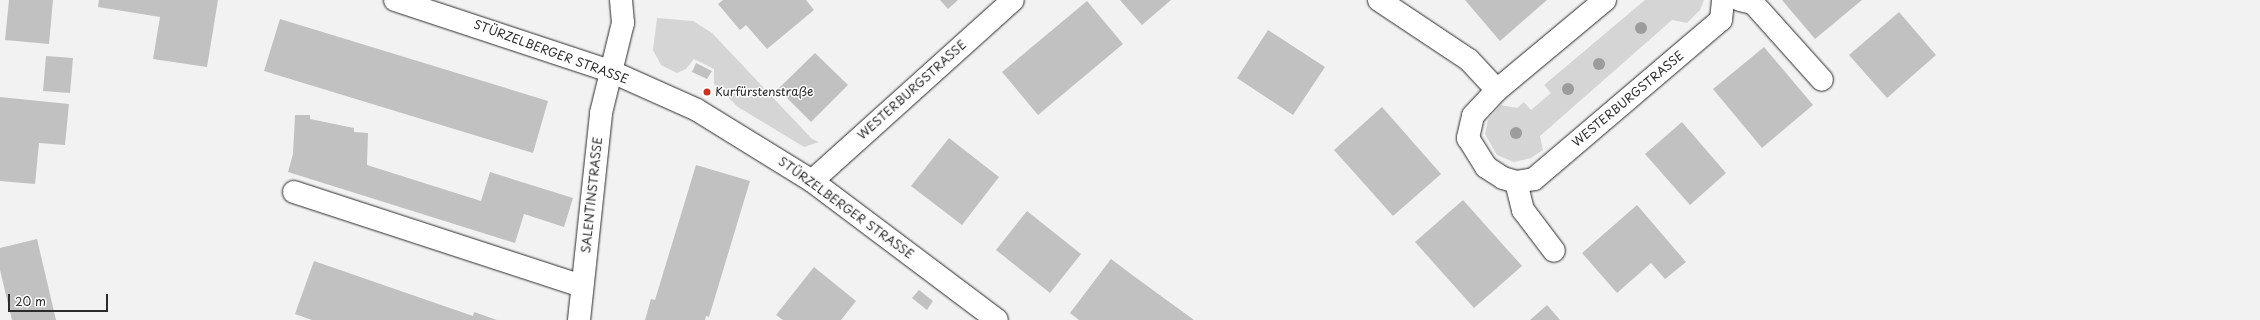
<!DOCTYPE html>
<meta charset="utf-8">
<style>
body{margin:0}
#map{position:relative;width:2260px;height:320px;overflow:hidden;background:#f2f2f2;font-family:"Playpen Sans",sans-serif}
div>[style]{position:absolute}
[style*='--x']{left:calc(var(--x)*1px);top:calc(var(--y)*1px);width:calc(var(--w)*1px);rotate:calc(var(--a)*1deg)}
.green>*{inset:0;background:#d5d5d5}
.building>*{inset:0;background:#c1c1c1}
.roads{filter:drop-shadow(0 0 1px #2b2b2b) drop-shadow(0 0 1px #2b2b2b)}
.minor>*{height:22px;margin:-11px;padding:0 11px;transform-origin:11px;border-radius:11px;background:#fff}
.trees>*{width:12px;height:12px;margin:-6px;border-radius:50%;background:#9c9c9c}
.dots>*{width:11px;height:11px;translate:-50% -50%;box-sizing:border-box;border:2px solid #fff;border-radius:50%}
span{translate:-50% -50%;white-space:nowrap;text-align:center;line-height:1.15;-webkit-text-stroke:3px #fff;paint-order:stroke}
.street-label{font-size:12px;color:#2b2b2b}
.poi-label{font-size:12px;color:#2b2b2b}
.left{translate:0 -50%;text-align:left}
.scale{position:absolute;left:8px;top:294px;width:100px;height:18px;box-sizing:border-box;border:2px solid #2b2b2b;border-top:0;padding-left:5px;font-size:12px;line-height:14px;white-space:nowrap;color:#2b2b2b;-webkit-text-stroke:3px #fff;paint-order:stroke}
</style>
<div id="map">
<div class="green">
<i style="clip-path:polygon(1645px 0,1704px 0,1700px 10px,1687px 23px,1672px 20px,1540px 136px,1543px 150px,1531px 158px,1514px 162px,1497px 155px,1485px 134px,1488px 120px,1501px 105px,1517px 108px,1524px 102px,1531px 110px,1551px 93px,1544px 85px)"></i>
<i style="clip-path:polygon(657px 18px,693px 21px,712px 33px,812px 139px,819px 142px,804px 147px,738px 107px,714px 84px,714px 69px,694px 59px,686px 69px,677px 73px,661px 65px,653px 50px)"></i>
</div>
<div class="building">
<i style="clip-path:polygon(9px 0,53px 0,49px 44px,5px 40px)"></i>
<i style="clip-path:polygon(99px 0,218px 0,207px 67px,153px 59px,160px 17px,98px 7px)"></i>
<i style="clip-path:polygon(723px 0,806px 0,814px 10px,767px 49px,746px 25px,740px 30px,718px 4px)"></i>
<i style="clip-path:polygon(940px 0,958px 0,948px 9px)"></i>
<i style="clip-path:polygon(1120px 0,1171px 0,1142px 25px)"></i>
<i style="clip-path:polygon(1465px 0,1547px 0,1500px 41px)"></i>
<i style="clip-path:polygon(1782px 0,1862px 0,1815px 39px)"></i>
<i style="clip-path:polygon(1087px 1px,1123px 44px,1038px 115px,1002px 72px)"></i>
<i style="clip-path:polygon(1899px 12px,1936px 55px,1887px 98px,1849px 55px)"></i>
<i style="clip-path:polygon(280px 19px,548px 101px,533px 153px,264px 71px)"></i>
<i style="clip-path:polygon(1268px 30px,1325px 67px,1293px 115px,1237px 78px)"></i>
<i style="clip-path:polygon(1764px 47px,1813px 105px,1762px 148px,1713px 89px)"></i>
<i style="clip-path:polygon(815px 53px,848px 85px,811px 122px,778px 89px)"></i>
<i style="clip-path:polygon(46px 56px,73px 58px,70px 93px,43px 91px)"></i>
<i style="clip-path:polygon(696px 63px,712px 71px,707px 79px,692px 72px)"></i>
<i style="clip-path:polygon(0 97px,69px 104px,65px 145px,39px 143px,35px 184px,0 181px)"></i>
<i style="clip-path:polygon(1382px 107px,1441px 174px,1393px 216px,1334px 150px)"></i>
<i style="clip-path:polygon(295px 115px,310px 115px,310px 119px,354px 128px,354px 132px,368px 133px,367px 165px,481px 201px,490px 172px,573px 198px,564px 227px,524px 214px,515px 243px,288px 172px,293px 154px)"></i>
<i style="clip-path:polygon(1682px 122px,1726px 173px,1690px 205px,1645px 154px)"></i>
<i style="clip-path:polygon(949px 138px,999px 177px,962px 225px,911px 186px)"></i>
<i style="clip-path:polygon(696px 165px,750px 181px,709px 317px,706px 316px,705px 320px,645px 320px,651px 299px,655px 300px)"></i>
<i style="clip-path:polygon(1463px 200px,1522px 266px,1474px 308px,1415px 242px)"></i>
<i style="clip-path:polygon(1637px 205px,1686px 262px,1665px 279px,1651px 263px,1617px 293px,1582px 253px)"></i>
<i style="clip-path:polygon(1027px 211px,1081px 254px,1050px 293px,996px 250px)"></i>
<i style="clip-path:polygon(37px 239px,56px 320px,12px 320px,0 270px,0 248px)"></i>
<i style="clip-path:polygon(1111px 259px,1135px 277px,1194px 320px,1079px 320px,1070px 313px)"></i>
<i style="clip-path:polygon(314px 261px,473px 316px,474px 312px,497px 320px,312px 320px,295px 314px)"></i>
<i style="clip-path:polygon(814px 267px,856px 301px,841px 320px,783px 320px,776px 315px)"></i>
<i style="clip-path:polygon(919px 290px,933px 301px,927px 310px,912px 298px)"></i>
<i style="clip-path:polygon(1547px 305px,1560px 320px,1530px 320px)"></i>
</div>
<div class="roads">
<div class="minor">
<i style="--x:395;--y:0;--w:226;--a:18.3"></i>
<i style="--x:610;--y:71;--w:95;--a:24.1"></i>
<i style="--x:697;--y:110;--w:135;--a:31.7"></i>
<i style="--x:812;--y:181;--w:231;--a:36.9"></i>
<i style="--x:1379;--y:0;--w:108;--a:33.7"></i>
<i style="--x:1469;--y:60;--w:41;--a:47"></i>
<i style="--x:1605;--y:0;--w:141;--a:140.2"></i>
<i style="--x:1497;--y:90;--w:35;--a:133"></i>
<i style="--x:1473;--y:116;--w:23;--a:103"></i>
<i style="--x:1468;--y:138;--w:34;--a:58"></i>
<i style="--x:1486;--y:167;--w:20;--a:33"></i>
<i style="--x:1503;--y:178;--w:14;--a:17"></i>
<i style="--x:1516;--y:182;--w:18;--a:-9"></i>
<i style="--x:1534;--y:179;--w:245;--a:-40.4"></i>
<i style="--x:1721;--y:20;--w:20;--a:-84"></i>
<i style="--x:1740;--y:0;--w:13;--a:13"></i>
<i style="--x:1753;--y:3;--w:103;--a:48.1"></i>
<i style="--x:812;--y:181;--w:270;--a:-42"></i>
<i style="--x:1516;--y:182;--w:29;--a:76"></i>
<i style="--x:1523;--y:210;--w:51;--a:52.9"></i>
<i style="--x:294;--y:192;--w:303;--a:18.1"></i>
<i style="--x:579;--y:320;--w:208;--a:-83.9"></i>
<i style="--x:601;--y:113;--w:93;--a:-76.3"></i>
<i style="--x:623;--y:23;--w:23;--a:-95"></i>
</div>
</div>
<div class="trees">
<i style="left:1641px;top:28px"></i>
<i style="left:1599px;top:64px"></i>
<i style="left:1568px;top:89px"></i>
<i style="left:1516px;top:133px"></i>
</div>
<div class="dots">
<i style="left:707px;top:92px;background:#c8321e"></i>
</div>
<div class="street-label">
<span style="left:551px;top:52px;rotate:20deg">STÜRZELBERGER STRASSE</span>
<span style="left:912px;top:90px;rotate:-42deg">WESTERBURGSTRASSE</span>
<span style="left:1628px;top:99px;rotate:-40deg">WESTERBURGSTRASSE</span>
<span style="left:592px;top:195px;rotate:-84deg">SALENTINSTRASSE</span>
<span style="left:846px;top:208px;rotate:36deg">STÜRZELBERGER STRASSE</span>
</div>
<div class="poi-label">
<span class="left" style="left:715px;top:92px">Kurfürstenstraße</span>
</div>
<div class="scale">20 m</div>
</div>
